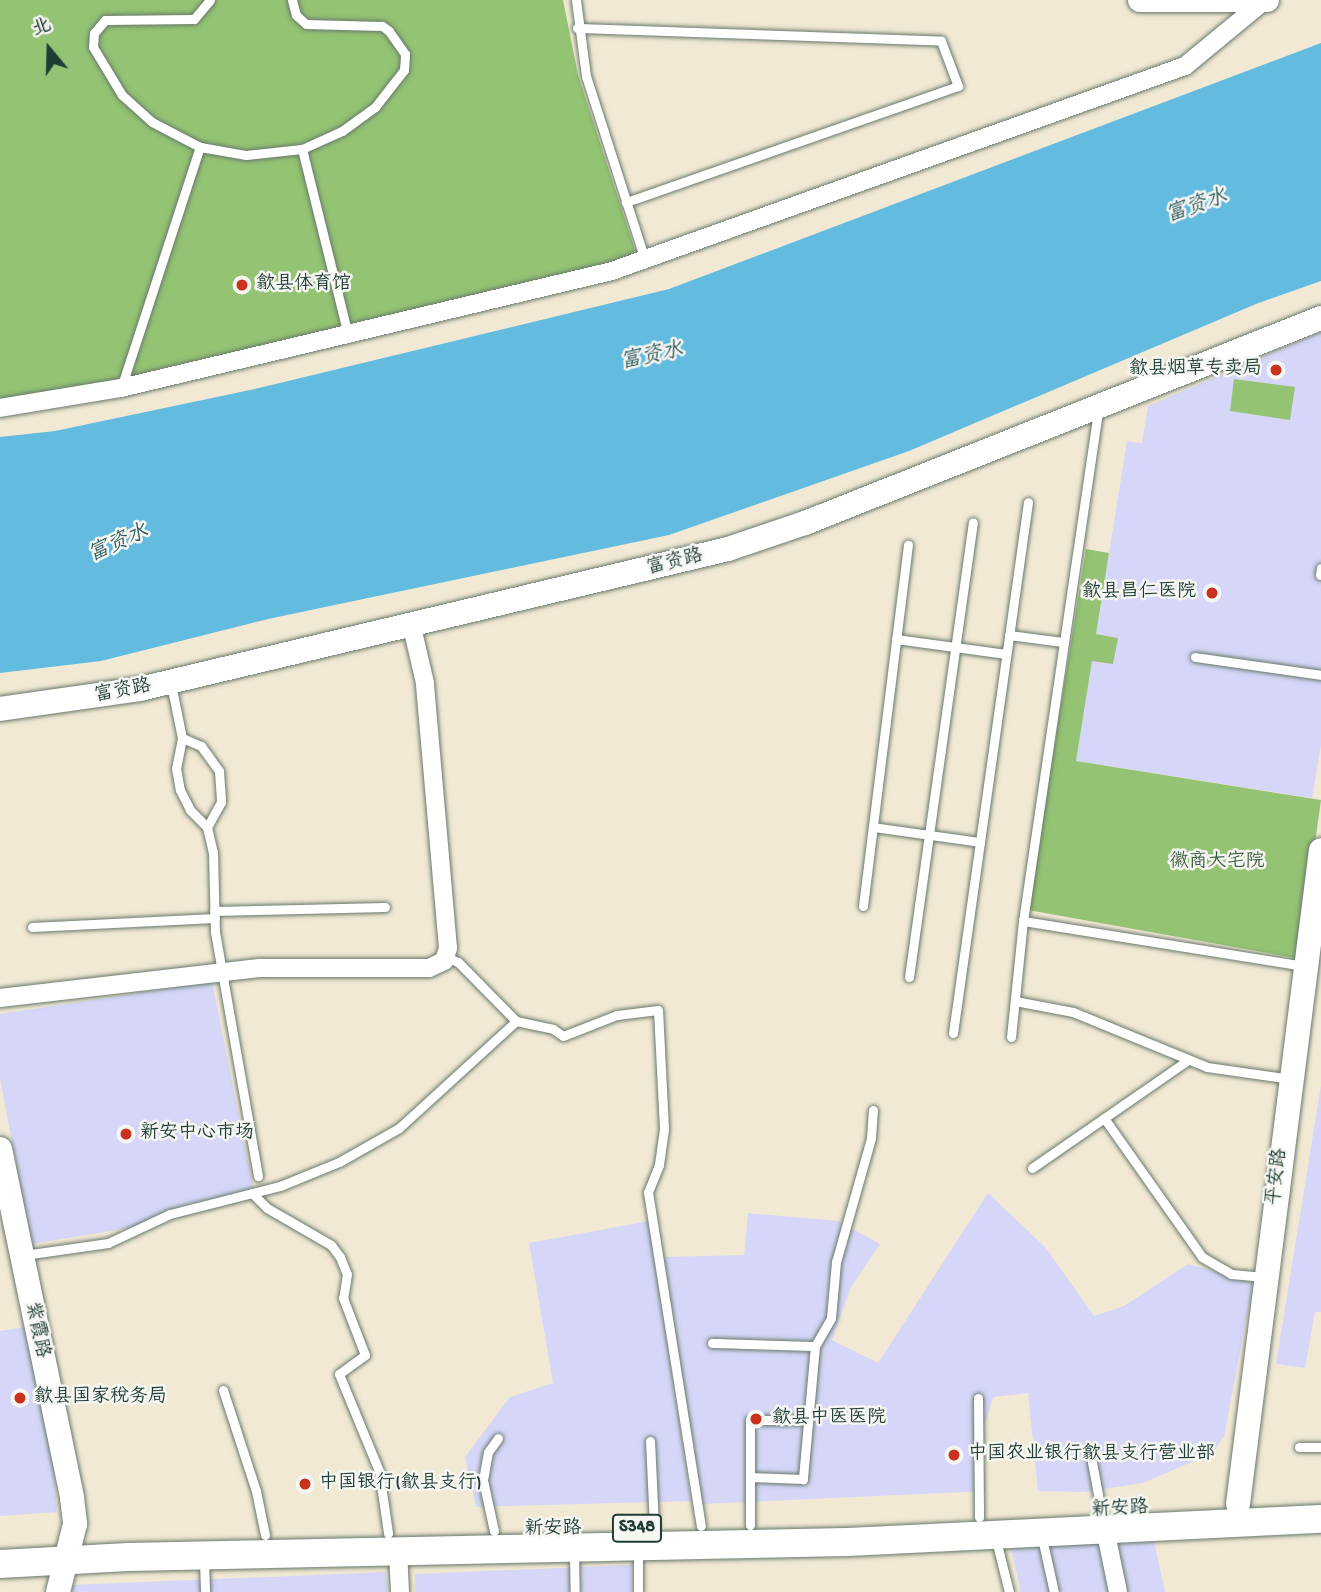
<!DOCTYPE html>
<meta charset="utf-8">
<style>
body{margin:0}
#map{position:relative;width:1321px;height:1592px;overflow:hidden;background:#f1e9d4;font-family:"Gochi Hand","LXGW WenKai TC",sans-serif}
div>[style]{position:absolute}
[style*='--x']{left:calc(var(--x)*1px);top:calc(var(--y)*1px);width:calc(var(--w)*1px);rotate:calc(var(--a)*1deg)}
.built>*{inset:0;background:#d6d7f8}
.green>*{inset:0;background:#94c373}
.water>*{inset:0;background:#63bbe0}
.roads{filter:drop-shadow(0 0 2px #68796c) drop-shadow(0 0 2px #68796c)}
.lane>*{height:9px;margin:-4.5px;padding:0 4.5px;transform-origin:4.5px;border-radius:4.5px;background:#fff}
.street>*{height:18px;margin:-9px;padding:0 9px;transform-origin:9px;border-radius:9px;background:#fff}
.secondary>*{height:24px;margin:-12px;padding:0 12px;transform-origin:12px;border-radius:12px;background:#fff}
.primary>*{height:28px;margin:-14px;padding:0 14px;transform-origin:14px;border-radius:14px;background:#fff}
.dots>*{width:19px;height:19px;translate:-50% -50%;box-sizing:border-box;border:4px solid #f6f6f2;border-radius:50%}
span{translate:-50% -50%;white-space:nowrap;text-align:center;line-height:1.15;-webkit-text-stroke:5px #f6f6f2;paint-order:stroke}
.shield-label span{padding:2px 5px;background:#f6f6f2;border:2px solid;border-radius:5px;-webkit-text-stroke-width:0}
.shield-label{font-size:18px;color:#1f3d34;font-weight:700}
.poi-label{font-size:19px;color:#1f3d34}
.left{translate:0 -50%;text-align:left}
.right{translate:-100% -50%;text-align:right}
.street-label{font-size:19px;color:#1f3d34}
.park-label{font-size:19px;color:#3c5e44}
.water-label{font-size:21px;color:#305c5f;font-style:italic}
.north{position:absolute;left:14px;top:14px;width:70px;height:70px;-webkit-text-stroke:5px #f6f6f2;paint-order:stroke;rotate:341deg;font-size:19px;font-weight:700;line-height:28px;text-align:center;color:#1f3d34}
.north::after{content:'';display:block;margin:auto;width:24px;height:32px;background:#1f3d34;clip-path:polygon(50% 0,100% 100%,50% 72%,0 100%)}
</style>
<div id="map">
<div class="built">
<i style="clip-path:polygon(1321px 332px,1321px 745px,1312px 798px,1076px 761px,1092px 660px,1117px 638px,1096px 634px,1127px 441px,1142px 443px,1148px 406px)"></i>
<i style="clip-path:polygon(212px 982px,254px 1191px,187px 1204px,136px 1227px,31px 1244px,0 1078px,0 1014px)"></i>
<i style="clip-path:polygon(1321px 1085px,1321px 1312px,1315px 1312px,1305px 1368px,1276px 1364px)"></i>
<i style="clip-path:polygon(988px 1193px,1046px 1248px,1094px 1316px,1124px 1306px,1188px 1264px,1253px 1283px,1224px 1437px,1212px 1453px,1143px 1483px,1084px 1492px,1038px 1491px,1028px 1393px,993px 1397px,982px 1435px,986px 1491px,701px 1504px,664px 1257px,744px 1255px,748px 1213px,838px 1221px,880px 1244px,851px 1287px,832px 1340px,878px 1363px)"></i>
<i style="clip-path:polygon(649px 1221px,691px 1501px,476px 1507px,465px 1457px,510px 1397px,553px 1383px,529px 1243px)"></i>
<i style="clip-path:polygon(26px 1327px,54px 1464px,57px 1512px,0 1516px,0 1331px)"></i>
<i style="clip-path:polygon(1154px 1541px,1165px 1592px,1021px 1592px,1010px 1544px)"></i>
<i style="clip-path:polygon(631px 1565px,631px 1592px,415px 1592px,415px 1574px)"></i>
<i style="clip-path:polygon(386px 1572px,387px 1592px,70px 1592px,70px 1585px)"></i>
</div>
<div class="green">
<i style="clip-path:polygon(0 0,563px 0,578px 75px,635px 250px,631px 259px,72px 390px,0 402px)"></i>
<i style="clip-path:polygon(1234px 379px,1295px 387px,1290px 420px,1230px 411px)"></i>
<i style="clip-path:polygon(1086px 549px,1109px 553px,1096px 634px,1118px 638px,1113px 664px,1092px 661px,1076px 761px,1321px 800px,1300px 950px,1295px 958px,1028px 910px)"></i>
</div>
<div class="water">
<i style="clip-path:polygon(1321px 43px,1321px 281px,1256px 304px,909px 451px,669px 535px,268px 619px,101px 661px,0 673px,0 437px,55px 431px,259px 388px,669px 289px)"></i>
</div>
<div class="roads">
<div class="lane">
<i style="--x:210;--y:0;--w:25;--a:130"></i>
<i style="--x:194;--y:19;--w:89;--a:179.4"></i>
<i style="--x:105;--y:20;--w:17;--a:130"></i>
<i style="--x:94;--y:33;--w:14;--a:94"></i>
<i style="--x:93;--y:47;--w:56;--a:58.9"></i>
<i style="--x:122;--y:95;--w:40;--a:42"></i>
<i style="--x:152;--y:122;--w:54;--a:27.5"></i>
<i style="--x:200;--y:147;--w:47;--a:9.9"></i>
<i style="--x:246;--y:155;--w:56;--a:-6.1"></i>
<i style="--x:302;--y:149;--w:44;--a:-24.2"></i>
<i style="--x:342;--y:131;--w:41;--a:-36"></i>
<i style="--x:375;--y:107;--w:47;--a:-51.9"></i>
<i style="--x:404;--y:70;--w:16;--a:-86"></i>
<i style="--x:405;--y:54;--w:28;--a:-125"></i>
<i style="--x:389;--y:31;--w:9;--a:-144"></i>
<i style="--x:382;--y:26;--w:76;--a:-178.5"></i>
<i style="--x:306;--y:24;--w:13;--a:-138"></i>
<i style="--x:296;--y:15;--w:16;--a:-105"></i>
<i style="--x:576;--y:0;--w:77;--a:82.5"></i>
<i style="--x:586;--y:76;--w:193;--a:72.2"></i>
<i style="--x:577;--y:28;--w:364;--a:2"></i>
<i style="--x:941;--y:41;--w:48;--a:69.3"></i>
<i style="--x:958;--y:86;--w:352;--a:160.7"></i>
<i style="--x:302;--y:149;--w:192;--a:76.1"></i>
<i style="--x:121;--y:388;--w:254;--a:-71.9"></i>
<i style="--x:1320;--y:575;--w:7;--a:-82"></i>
<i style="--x:1009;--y:635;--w:54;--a:7.4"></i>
<i style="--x:896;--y:639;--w:111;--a:7.8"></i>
<i style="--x:1195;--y:657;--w:127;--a:8.1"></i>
<i style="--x:171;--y:684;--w:55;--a:78.5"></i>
<i style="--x:182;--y:738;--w:31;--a:101"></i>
<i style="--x:176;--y:768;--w:22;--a:80"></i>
<i style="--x:180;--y:790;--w:22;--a:63"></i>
<i style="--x:190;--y:810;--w:24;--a:45"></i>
<i style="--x:207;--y:827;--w:26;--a:77"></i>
<i style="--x:213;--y:852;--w:80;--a:88.6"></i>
<i style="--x:215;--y:932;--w:248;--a:80"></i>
<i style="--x:182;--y:738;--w:21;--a:23"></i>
<i style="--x:201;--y:746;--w:31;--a:54"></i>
<i style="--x:219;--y:771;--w:31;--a:86"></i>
<i style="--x:221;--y:802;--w:29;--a:119"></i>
<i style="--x:873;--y:827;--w:108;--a:8"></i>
<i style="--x:863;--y:906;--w:364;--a:-82.9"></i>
<i style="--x:214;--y:911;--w:171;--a:-1.3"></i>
<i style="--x:1023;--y:921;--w:285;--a:9.1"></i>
<i style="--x:32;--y:927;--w:183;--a:-2.8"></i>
<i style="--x:446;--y:957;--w:13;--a:23"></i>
<i style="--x:458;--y:962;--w:83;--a:45.5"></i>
<i style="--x:516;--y:1021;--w:38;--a:12"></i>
<i style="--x:553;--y:1029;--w:12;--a:35"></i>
<i style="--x:563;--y:1036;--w:58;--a:-21.3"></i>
<i style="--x:617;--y:1015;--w:41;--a:-7"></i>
<i style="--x:658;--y:1010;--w:119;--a:87.1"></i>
<i style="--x:664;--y:1129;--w:36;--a:98"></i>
<i style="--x:659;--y:1165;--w:29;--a:112"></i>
<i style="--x:648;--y:1192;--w:338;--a:81"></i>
<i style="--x:909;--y:977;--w:459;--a:-82"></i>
<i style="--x:1015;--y:1001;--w:59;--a:10.7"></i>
<i style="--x:1073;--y:1012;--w:145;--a:22.3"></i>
<i style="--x:1207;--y:1067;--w:85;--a:8.1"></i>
<i style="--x:953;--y:1033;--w:536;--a:-81.96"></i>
<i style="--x:1011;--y:1037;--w:117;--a:-84.1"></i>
<i style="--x:1023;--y:921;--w:515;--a:-81.63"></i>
<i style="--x:1104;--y:1118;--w:170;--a:54.8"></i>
<i style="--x:1202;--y:1257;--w:34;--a:30"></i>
<i style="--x:1231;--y:1274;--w:34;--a:5"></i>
<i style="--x:1032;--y:1168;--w:190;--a:-34.7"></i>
<i style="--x:252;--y:1193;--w:21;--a:45"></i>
<i style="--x:267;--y:1208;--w:74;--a:30"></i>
<i style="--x:331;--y:1245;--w:15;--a:53"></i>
<i style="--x:340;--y:1257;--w:18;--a:68"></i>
<i style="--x:347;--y:1274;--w:24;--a:99"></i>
<i style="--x:343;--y:1298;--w:61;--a:68.9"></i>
<i style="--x:365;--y:1355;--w:32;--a:144"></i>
<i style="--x:339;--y:1374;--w:105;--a:67.6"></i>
<i style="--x:379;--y:1471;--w:63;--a:81.7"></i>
<i style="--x:24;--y:1255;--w:85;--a:-8.1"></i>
<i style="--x:108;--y:1243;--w:68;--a:-25.1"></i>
<i style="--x:170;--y:1214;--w:114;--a:-14.3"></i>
<i style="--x:280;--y:1186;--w:64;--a:-22.1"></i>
<i style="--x:339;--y:1162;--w:69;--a:-29.5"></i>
<i style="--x:399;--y:1128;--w:159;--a:-42.4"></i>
<i style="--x:712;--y:1343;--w:103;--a:1.7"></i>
<i style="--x:815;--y:1346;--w:134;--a:95.2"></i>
<i style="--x:803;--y:1479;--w:53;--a:-177.8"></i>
<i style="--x:815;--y:1346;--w:32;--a:-60"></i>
<i style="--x:831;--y:1318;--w:56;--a:-84.9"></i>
<i style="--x:836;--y:1262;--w:129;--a:-74.2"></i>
<i style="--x:871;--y:1138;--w:28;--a:-86"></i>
<i style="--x:223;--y:1390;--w:106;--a:71.9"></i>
<i style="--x:256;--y:1491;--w:45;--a:78.4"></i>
<i style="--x:978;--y:1398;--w:119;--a:89.5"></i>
<i style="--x:650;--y:1441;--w:86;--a:87.3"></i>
<i style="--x:1299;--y:1447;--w:22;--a:0"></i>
<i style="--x:1090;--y:1451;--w:61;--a:79.6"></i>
<i style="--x:750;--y:1525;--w:105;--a:-90"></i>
<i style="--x:750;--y:1420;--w:58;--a:0"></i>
<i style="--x:494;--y:1531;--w:52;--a:-102.2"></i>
<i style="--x:483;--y:1480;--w:28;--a:-80"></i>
<i style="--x:488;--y:1452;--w:17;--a:-54"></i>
<i style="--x:1042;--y:1538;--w:55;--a:77.5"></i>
<i style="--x:996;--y:1540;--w:54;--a:76"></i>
<i style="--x:638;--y:1548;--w:44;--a:90"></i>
<i style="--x:574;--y:1553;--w:39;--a:89"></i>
<i style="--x:204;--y:1561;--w:31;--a:88"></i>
</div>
<div class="street">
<i style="--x:0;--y:408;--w:123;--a:-9.4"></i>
<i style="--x:121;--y:388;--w:505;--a:-13.4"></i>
<i style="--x:612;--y:271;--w:609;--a:-19.69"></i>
<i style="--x:1185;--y:66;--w:104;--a:-39.5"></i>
<i style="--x:0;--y:998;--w:263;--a:-6.6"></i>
<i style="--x:261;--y:968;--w:168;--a:0"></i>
<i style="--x:429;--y:968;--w:17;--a:-25"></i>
<i style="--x:444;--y:961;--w:14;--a:-73"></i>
<i style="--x:448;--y:948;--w:266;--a:-95"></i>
<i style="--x:425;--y:683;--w:62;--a:-103.1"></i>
<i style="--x:1105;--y:1529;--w:64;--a:78.3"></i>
<i style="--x:398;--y:1551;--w:41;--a:87.2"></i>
</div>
<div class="secondary">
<i style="--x:1140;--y:0;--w:127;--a:0"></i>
<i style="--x:0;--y:709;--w:141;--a:-8.1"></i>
<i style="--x:140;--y:689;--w:604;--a:-13.39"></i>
<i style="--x:728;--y:549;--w:81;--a:-18.7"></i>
<i style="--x:805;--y:523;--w:555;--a:-21.67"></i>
<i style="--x:0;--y:1149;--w:356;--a:78.3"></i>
<i style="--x:72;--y:1498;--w:26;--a:83"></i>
<i style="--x:75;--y:1524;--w:70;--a:104"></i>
<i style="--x:1238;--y:1504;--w:659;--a:-82.77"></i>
</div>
<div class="primary">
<i style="--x:0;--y:1564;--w:128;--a:-3.1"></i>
<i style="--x:128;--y:1557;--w:719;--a:-1.2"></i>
<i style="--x:847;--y:1542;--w:475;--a:-2.8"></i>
</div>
</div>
<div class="dots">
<i style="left:242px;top:285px;background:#c8321e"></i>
<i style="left:1276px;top:370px;background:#c8321e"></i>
<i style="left:1212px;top:593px;background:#c8321e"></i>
<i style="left:126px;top:1134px;background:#c8321e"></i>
<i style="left:20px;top:1398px;background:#c8321e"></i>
<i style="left:756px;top:1419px;background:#c8321e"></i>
<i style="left:954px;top:1455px;background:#c8321e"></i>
<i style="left:305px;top:1484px;background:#c8321e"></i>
</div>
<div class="shield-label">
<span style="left:637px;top:1528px">S348</span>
</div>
<div class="poi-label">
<span class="left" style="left:256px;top:285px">歙县体育馆</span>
<span class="right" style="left:1262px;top:370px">歙县烟草专卖局</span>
<span class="right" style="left:1196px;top:593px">歙县昌仁医院</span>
<span class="left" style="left:140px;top:1134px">新安中心市场</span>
<span class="left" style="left:34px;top:1398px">歙县国家税务局</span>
<span class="left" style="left:772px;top:1419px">歙县中医医院</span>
<span class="left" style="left:968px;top:1455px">中国农业银行歙县支行营业部</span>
<span class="left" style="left:319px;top:1484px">中国银行(歙县支行)</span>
</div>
<div class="street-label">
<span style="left:675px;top:563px;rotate:-14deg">富资路</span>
<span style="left:123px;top:692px;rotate:-11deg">富资路</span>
<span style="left:1278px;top:1177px;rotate:-83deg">平安路</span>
<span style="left:36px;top:1330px;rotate:78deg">紫霞路</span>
<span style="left:1120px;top:1510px;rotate:-3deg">新安路</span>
<span style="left:553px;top:1530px;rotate:-1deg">新安路</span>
</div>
<div class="park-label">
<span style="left:1217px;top:863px">徽商大宅院</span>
</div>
<div class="water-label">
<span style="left:1197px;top:208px;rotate:-19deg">富资水</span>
<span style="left:652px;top:358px;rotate:-12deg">富资水</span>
<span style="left:119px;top:545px;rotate:-24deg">富资水</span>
</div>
<div class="north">北</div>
</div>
